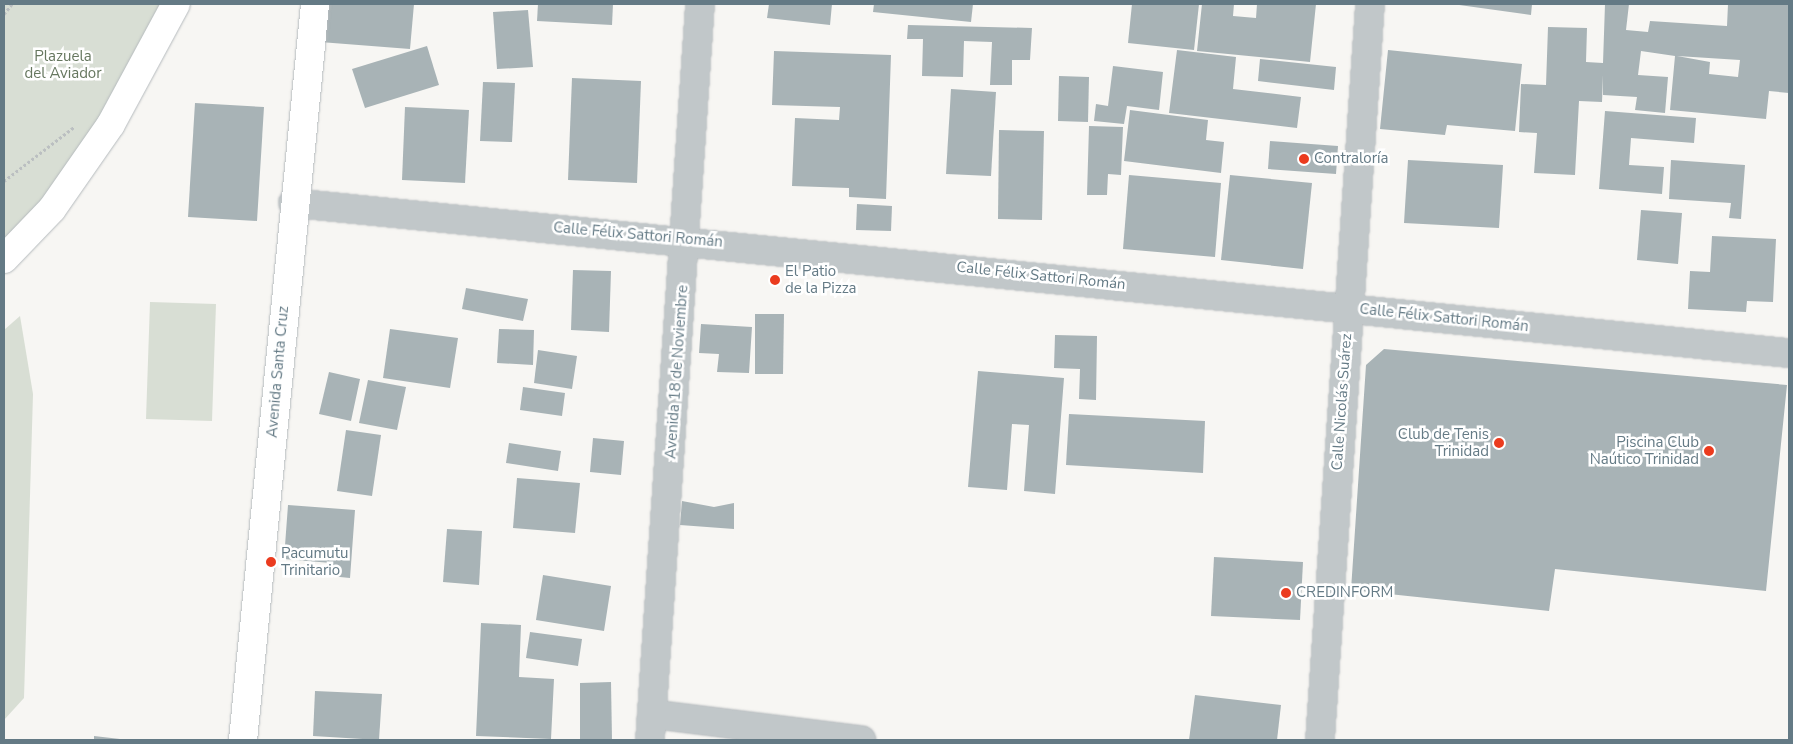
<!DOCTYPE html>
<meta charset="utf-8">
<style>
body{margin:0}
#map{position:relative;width:1793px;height:744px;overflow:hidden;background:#f7f6f3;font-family:"Nunito Sans",sans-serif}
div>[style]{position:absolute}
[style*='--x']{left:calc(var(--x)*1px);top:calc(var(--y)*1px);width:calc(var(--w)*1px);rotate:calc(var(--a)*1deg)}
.green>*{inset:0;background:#d8ded4}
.building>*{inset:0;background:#a8b3b6}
.path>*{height:3px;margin-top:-1.5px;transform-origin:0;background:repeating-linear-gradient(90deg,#bbbfc1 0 2.5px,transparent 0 5px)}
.roads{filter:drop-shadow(0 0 1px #b5babd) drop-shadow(0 0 1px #b5babd)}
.minor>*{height:28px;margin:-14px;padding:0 14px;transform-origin:14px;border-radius:14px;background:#c1c7c9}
.major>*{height:28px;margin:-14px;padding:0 14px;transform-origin:14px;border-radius:14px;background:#fff}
.dots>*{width:14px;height:14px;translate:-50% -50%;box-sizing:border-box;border:2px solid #fff;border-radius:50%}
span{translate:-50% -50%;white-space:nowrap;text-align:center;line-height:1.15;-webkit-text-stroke:5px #fff;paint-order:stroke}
.park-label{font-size:15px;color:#66775f}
.poi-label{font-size:15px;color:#647a85}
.left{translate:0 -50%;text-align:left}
.right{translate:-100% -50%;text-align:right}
.street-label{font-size:15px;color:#647a85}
.frame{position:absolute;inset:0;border:5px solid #647a85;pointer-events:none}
</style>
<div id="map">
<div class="green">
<i style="clip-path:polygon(4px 4px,163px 4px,101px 119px,37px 206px,4px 240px)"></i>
<i style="clip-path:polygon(150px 302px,216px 304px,212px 421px,146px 419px)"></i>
<i style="clip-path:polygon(20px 316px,33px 394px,24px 698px,4px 720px,4px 330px)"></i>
</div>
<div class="building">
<i style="clip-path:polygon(323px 4px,414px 4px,410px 49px,320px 42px)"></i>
<i style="clip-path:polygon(538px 4px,613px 4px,612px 25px,537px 21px)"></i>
<i style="clip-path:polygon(769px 4px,832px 4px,830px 25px,767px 18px)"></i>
<i style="clip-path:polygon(874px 4px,973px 4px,971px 22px,873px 12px)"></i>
<i style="clip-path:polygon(1132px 4px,1199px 4px,1194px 50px,1128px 43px)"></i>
<i style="clip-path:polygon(1202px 4px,1234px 4px,1233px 16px,1256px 18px,1257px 4px,1316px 4px,1310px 62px,1197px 51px)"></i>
<i style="clip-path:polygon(1452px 4px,1532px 4px,1531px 15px)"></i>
<i style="clip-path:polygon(evenodd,1605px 4px,1629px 4px,1626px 30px,1648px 32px,1650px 21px,1727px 26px,1728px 4px,1789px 4px,1789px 93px,1769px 91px,1766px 119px,1670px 110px,1675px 56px,1641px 51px,1638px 75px,1668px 77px,1665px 113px,1635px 110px,1637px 97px,1603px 95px,1603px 75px,1602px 102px,1579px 101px,1575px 175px,1534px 173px,1537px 133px,1519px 132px,1521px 84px,1546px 85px,1548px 27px,1587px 28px,1586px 62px,1603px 63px,1605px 4px,1677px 56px,1740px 60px,1738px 77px,1709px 74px,1710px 62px,1677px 56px)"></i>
<i style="clip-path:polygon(528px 10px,533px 67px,497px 69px,493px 12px)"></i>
<i style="clip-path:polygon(908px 25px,1032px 28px,1030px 60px,1012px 60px,1012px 85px,990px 85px,992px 42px,964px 41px,963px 77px,922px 76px,923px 39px,907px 39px)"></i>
<i style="clip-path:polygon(427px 46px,439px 85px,365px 108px,352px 69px)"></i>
<i style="clip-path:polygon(1177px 50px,1236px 57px,1233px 89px,1301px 97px,1297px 128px,1169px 113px)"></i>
<i style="clip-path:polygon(1388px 50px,1522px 64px,1515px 131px,1447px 125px,1445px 135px,1380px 129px)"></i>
<i style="clip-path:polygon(774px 51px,891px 55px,886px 199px,849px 197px,849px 188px,792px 186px,795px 118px,839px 120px,840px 107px,772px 105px)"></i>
<i style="clip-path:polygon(1260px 59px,1336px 67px,1334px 90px,1258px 81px)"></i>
<i style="clip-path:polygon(1113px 66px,1163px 72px,1159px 110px,1127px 106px,1124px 124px,1094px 121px,1096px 104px,1108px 106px)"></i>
<i style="clip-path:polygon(1059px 76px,1089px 77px,1088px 122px,1058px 121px)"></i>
<i style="clip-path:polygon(572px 78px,641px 81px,637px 183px,568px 180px)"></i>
<i style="clip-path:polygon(483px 82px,515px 83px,512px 142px,480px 141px)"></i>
<i style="clip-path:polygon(951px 89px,996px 92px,991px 176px,946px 174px)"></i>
<i style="clip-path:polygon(195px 103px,264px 107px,257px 221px,188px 217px)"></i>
<i style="clip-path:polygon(405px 107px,469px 110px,465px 183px,402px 180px)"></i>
<i style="clip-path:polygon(1130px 110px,1208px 120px,1206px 140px,1224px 142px,1221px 173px,1124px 161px)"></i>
<i style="clip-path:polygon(1605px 111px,1696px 118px,1694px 143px,1631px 138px,1629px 165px,1664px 167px,1662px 194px,1599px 189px)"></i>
<i style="clip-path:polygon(1089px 126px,1123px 127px,1121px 175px,1108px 174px,1107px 195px,1087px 195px)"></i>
<i style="clip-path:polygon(999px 130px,1044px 131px,1042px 220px,998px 219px)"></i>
<i style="clip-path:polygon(1270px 141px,1338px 146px,1336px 174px,1268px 169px)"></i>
<i style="clip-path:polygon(1408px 160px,1503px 165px,1499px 228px,1404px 223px)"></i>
<i style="clip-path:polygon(1671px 160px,1745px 165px,1741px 219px,1729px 218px,1731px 203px,1669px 199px)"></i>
<i style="clip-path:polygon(1129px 175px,1221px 183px,1215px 257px,1123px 249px)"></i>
<i style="clip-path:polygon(1230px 175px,1312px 183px,1303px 269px,1221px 260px)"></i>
<i style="clip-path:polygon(857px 204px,892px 206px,891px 231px,856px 230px)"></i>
<i style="clip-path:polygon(1641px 210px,1682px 213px,1678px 264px,1637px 260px)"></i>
<i style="clip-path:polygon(1712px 236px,1776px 239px,1773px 302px,1747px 301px,1746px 312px,1688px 309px,1690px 271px,1710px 272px)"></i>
<i style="clip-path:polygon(573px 270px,611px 271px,609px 332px,571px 330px)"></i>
<i style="clip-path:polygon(466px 288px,528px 299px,523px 321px,462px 309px)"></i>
<i style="clip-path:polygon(755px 314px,784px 314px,783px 374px,755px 374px)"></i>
<i style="clip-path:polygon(701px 324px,752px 327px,749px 373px,717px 372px,719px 354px,699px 353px)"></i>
<i style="clip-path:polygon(390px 329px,458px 338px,450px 388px,383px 378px)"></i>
<i style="clip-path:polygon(499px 329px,534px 330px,533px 365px,497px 363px)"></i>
<i style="clip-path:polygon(1055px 335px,1097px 336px,1096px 400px,1079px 399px,1080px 369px,1054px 368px)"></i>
<i style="clip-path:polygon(1384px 349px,1787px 385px,1766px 591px,1555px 569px,1549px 611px,1351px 590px,1366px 365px)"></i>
<i style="clip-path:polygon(538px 350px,577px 356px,572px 389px,534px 383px)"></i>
<i style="clip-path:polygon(978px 371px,1064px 378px,1055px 494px,1024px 491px,1029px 425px,1012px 424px,1007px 490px,968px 487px)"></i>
<i style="clip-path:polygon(329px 372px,360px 379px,351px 421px,319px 414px)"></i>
<i style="clip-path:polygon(368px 380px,406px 387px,397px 430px,359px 423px)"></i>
<i style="clip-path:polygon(523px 387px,565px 393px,562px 416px,520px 410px)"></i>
<i style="clip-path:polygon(1069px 414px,1205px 421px,1203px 473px,1066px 465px)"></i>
<i style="clip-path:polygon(346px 430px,381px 435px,372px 496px,337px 491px)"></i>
<i style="clip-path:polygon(593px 438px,624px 441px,621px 475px,590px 472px)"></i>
<i style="clip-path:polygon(509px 443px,561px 451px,558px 471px,506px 463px)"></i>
<i style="clip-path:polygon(517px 478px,580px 483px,575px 533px,513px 528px)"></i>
<i style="clip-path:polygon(682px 501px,714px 507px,734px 503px,734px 529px,680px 525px)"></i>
<i style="clip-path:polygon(288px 505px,355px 510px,350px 578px,330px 576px,331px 563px,284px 559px)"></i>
<i style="clip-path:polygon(447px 529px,482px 531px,479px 585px,443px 582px)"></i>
<i style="clip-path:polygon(1214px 557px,1303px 562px,1300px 620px,1211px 616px)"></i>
<i style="clip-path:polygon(543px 575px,611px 586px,604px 631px,536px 620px)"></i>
<i style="clip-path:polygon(481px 623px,521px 625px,519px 677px,554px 679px,551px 739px,476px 736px)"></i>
<i style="clip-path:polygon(530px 632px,582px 639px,578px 666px,526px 658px)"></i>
<i style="clip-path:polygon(611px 682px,612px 740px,580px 740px,580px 683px)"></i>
<i style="clip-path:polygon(315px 691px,382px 694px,379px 740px,313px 736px)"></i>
<i style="clip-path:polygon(1195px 695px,1281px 705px,1277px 740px,1189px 740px)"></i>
<i style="clip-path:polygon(94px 736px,120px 739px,120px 740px,94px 740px)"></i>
</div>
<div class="path">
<i style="--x:4;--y:14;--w:13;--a:-51"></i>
<i style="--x:4;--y:181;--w:88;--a:-37.6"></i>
</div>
<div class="roads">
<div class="minor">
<i style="--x:293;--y:203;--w:1504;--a:5.73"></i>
<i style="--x:652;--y:714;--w:211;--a:7.1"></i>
<i style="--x:650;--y:740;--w:738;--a:-86.11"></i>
<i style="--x:1320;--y:740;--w:738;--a:-86.11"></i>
</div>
<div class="major">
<i style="--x:4;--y:259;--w:69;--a:-46.2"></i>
<i style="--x:52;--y:209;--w:103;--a:-55.2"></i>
<i style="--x:111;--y:124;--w:136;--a:-61.6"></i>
<i style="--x:243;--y:740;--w:740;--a:-84.41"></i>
</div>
</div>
<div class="dots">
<i style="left:1304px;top:159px;background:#eb3b1e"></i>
<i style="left:775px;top:280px;background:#eb3b1e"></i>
<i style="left:1499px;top:443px;background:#eb3b1e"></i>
<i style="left:1709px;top:451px;background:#eb3b1e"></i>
<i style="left:271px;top:562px;background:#eb3b1e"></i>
<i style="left:1286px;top:593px;background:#eb3b1e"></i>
</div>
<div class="park-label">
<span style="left:63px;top:65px">Plazuela<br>del Aviador</span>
</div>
<div class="poi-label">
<span class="left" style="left:1314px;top:159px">Contraloría</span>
<span class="left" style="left:785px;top:280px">El Patio<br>de la Pizza</span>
<span class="right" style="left:1489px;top:443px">Club de Tenis<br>Trinidad</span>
<span class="right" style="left:1699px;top:451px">Piscina Club<br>Naútico Trinidad</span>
<span class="left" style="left:281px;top:562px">Pacumutu<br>Trinitario</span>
<span class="left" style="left:1296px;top:593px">CREDINFORM</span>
</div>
<div class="street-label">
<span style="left:638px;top:235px;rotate:5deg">Calle Félix Sattori Román</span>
<span style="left:1041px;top:276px;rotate:6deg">Calle Félix Sattori Román</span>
<span style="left:1444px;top:318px;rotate:6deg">Calle Félix Sattori Román</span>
<span style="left:278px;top:372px;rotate:-85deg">Avenida Santa Cruz</span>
<span style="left:677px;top:372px;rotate:-86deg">Avenida 18 de Noviembre</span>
<span style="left:1342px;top:402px;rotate:-86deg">Calle Nicolás Suárez</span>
</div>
<div class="frame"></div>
</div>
